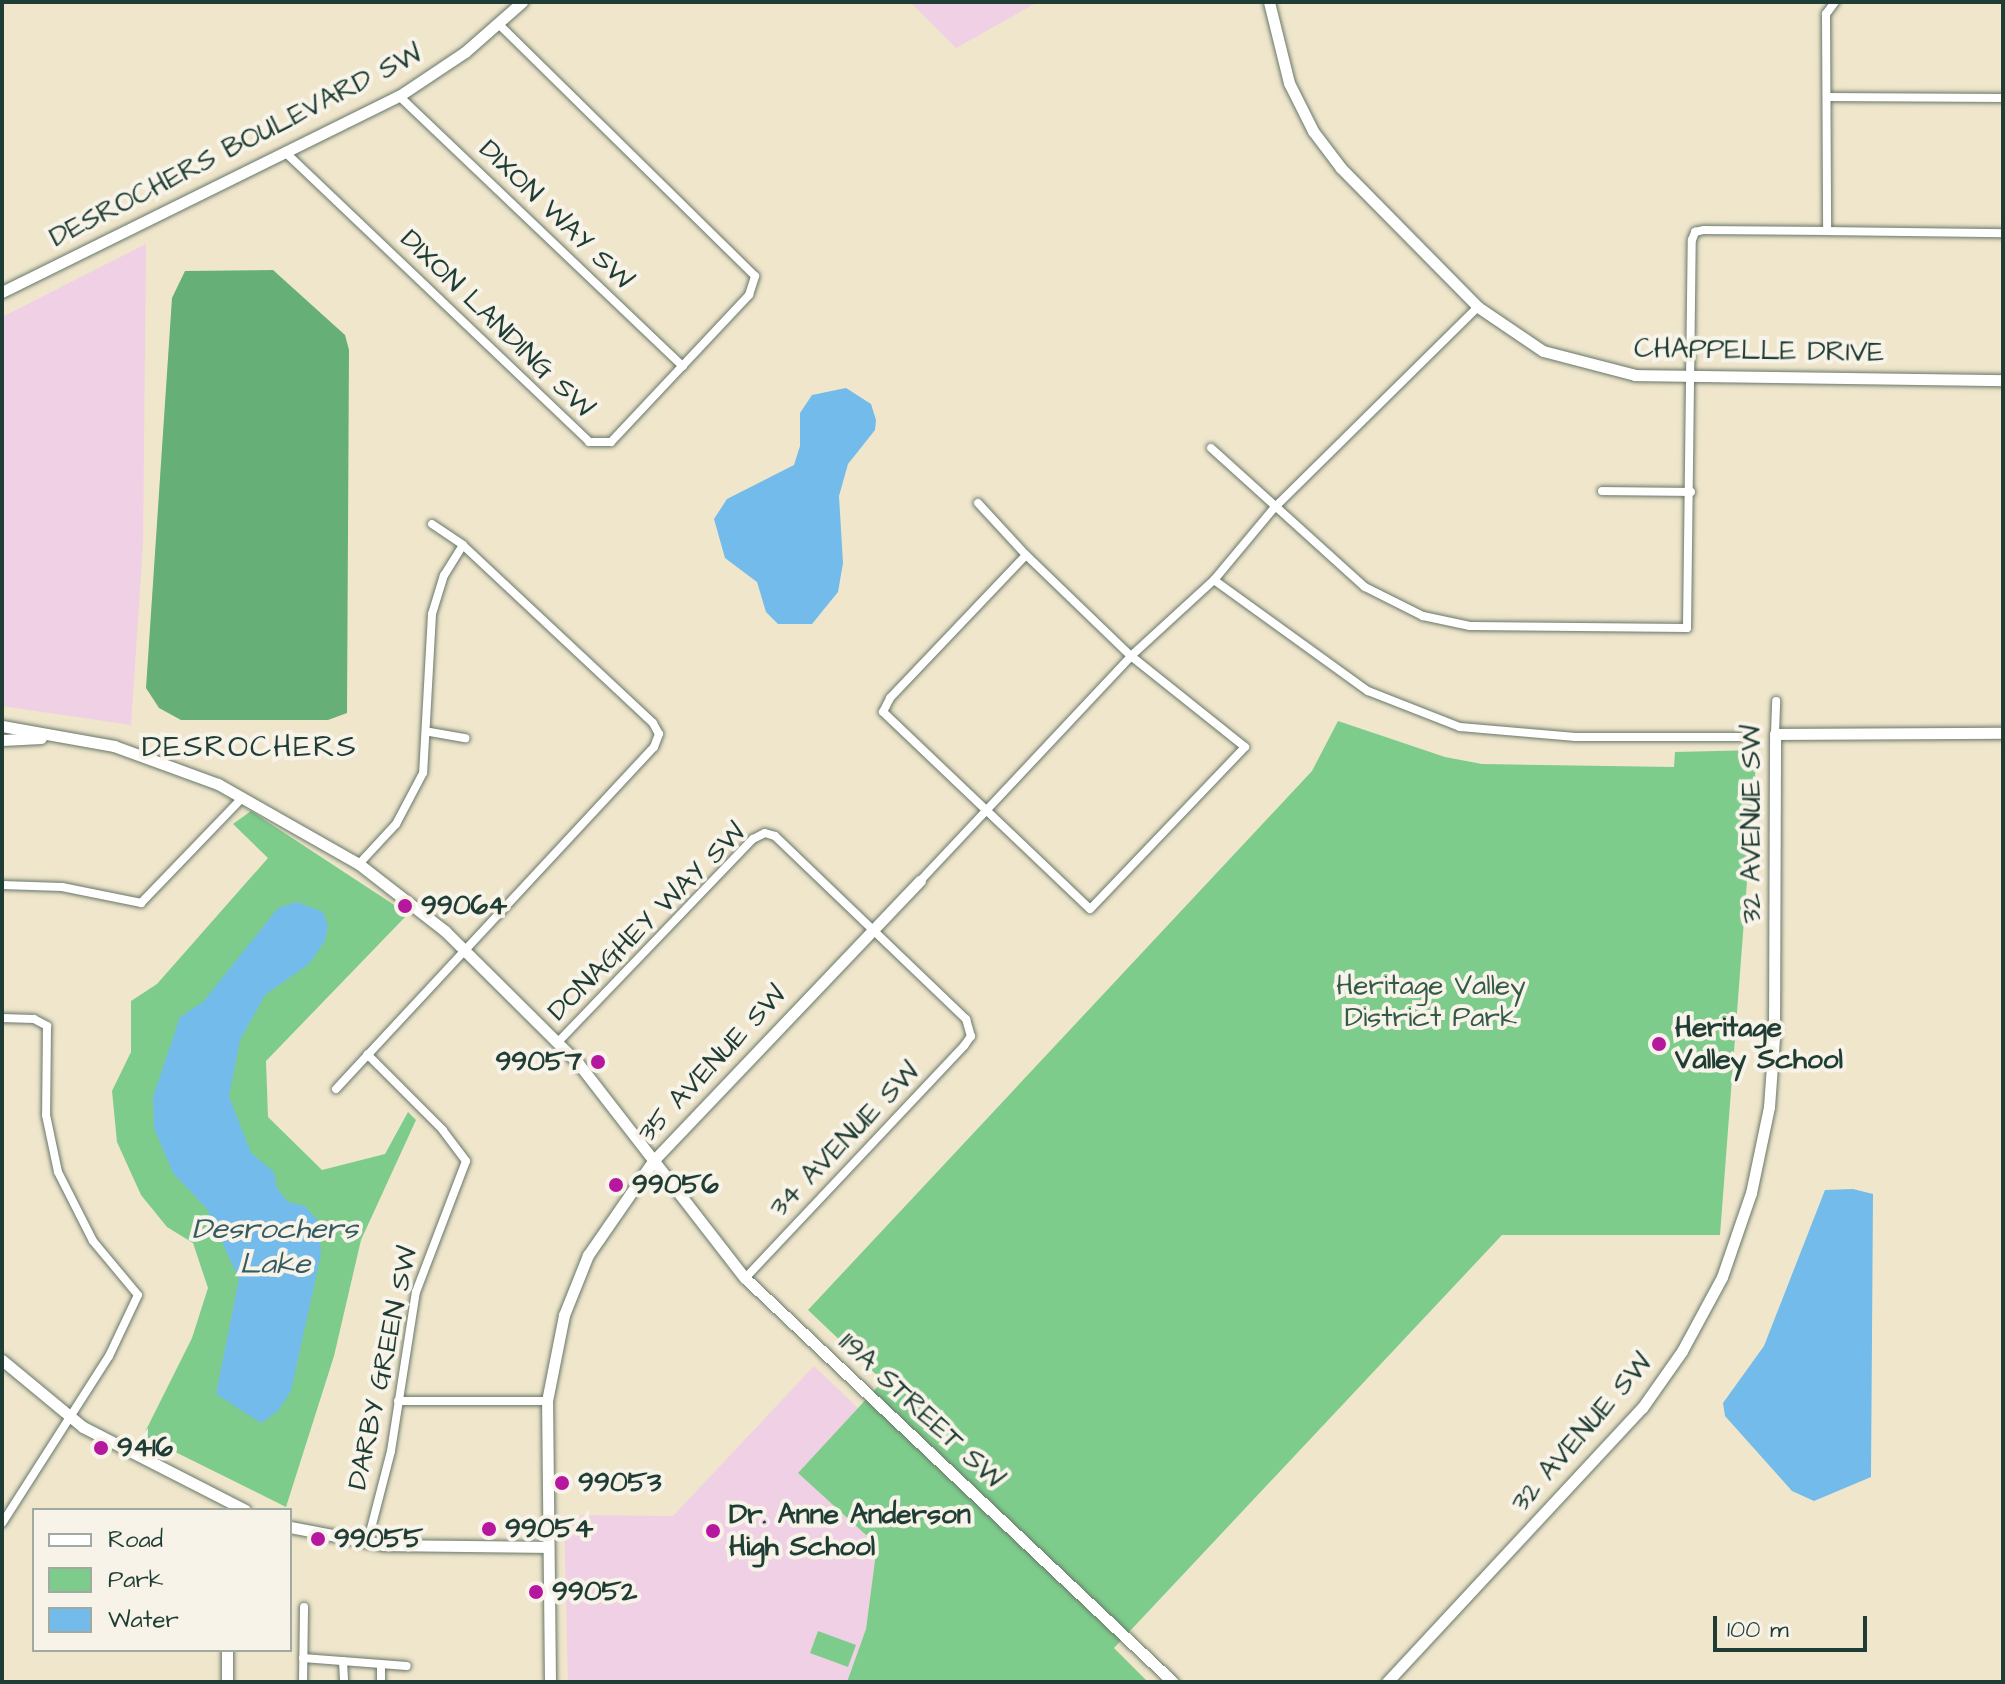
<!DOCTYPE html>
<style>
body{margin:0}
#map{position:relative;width:2005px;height:1684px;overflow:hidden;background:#efe6cc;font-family:"Architects Daughter",sans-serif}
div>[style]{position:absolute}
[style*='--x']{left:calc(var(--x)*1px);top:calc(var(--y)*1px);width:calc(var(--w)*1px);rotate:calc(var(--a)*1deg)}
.built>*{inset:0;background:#f0d0e4}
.green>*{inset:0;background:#7ecc8c}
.forest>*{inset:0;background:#66b078}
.water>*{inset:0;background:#73bbea}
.roads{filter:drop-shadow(0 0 2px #687869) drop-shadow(0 0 2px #687869)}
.street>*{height:8px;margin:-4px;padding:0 4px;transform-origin:4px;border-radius:4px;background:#fff}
.secondary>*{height:11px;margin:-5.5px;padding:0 5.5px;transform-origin:5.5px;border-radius:5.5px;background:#fff}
.dots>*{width:22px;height:22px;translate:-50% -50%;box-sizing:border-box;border:4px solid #f7f3e8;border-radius:50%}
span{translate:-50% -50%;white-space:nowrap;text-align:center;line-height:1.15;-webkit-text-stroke:8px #f7f3e8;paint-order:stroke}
.street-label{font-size:28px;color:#1f3d34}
.poi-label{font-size:28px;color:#1f3d34;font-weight:700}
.left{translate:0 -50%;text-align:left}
.right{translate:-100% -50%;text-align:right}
.park-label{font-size:28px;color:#325a46}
.neighbourhood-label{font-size:30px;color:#1f3d34;letter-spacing:2px}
.water-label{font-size:30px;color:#345c62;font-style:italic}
.frame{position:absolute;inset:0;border:4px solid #1f3d34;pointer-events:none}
.legend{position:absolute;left:32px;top:1508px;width:260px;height:144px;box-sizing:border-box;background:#f7f3e8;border:2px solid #a1aaa0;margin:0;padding:10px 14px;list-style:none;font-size:24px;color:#1f3d34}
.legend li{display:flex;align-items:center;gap:16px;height:40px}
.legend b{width:40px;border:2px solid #a1aaa0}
.scale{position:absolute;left:1713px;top:1616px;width:154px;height:36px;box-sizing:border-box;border:4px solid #1f3d34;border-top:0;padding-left:10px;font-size:24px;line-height:28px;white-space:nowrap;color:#1f3d34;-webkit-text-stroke:6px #f7f3e8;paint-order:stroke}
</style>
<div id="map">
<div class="built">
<i style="clip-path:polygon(910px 2px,1038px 2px,956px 48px)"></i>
<i style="clip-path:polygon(146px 244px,143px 544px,131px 725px,2px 706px,2px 317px)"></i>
<i style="clip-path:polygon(814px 1366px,858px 1408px,798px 1473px,877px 1545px,866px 1629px,847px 1682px,568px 1682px,564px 1515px,673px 1516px)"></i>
</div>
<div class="green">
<i style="clip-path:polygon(1338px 721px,1445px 757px,1482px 764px,1674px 767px,1675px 752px,1757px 750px,1720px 1235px,1502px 1235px,1114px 1648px,1148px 1682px,847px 1682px,866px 1629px,877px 1545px,798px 1473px,883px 1381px,808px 1310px,1312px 771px)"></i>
<i style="clip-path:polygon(251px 811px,408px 914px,266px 1061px,268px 1117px,322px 1170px,385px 1154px,408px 1112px,416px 1120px,361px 1240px,334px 1356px,286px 1507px,143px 1436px,192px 1338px,208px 1288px,193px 1243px,167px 1227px,141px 1195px,117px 1142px,112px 1091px,131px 1052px,131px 1001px,157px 984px,268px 858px,233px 824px)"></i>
<i style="clip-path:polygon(818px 1631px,856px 1645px,848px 1667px,810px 1653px)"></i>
</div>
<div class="forest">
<i style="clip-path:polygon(273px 270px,345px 335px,349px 350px,347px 713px,328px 720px,181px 720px,159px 708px,146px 688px,172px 298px,185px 271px)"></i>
</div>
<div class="water">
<i style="clip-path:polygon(846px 388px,871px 404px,876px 420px,875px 430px,848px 464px,839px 496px,843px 563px,838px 592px,812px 624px,778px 624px,766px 612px,757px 582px,725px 558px,714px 519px,727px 499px,794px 465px,800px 446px,800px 413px,812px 395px)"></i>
<i style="clip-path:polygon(297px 902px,323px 912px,328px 926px,325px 941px,309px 964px,265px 995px,240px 1040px,229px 1096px,251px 1153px,274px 1172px,277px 1188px,288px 1202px,305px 1206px,318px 1221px,321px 1254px,291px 1391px,278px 1411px,261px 1423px,216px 1394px,239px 1279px,207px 1209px,173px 1173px,154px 1128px,153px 1097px,180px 1017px,203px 1002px,278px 908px)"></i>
<i style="clip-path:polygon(1853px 1189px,1873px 1194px,1871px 1477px,1814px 1501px,1792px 1491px,1725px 1416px,1723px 1403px,1764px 1346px,1825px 1190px)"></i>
</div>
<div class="roads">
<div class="street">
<i style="--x:1835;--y:2;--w:15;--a:127"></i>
<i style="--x:1826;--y:14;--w:217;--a:89.7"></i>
<i style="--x:1827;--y:231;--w:176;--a:0.7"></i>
<i style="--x:399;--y:96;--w:392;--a:43.6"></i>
<i style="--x:1827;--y:97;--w:176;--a:0.3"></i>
<i style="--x:285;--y:152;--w:420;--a:43.6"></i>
<i style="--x:589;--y:442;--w:22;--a:0"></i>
<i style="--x:611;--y:442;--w:202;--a:-46.8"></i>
<i style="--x:749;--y:295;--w:20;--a:-72"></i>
<i style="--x:755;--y:276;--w:359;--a:-135.5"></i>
<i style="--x:1211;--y:448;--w:207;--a:42.1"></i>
<i style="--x:1365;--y:587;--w:65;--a:26.6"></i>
<i style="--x:1423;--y:616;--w:48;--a:12"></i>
<i style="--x:1470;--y:626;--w:217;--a:0.5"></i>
<i style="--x:1687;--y:628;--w:388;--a:-89.3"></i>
<i style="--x:1692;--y:240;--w:9;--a:-69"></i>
<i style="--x:1695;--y:232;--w:9;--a:-13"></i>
<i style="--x:1704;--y:230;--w:123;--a:0.5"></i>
<i style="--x:1602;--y:491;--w:89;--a:0.6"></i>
<i style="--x:978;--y:503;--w:71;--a:47.3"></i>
<i style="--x:432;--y:524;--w:37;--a:34"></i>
<i style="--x:1026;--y:555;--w:146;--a:43.9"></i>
<i style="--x:1131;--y:656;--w:146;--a:38.6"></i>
<i style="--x:1245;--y:747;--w:224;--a:133.7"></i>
<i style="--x:1090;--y:909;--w:286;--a:-136.4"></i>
<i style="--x:883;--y:712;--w:16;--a:-63"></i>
<i style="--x:890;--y:698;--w:197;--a:-46.4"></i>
<i style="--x:1214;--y:580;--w:190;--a:35.8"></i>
<i style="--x:1368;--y:691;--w:99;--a:21.4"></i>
<i style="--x:1460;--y:727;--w:116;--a:4.9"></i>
<i style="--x:1576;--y:737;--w:166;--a:0"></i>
<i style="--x:430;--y:732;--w:36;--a:10"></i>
<i style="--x:1775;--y:734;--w:33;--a:-88"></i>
<i style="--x:920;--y:881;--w:308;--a:-46.8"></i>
<i style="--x:1131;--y:656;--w:113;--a:-42.5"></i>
<i style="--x:1214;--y:580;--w:94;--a:-50.2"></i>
<i style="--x:1274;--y:508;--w:286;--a:-44.6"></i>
<i style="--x:2;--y:885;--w:60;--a:1.9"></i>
<i style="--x:62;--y:887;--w:81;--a:11.4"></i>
<i style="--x:141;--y:903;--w:147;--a:-46.1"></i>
<i style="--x:2;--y:1018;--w:32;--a:2"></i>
<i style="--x:34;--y:1019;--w:15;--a:28"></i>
<i style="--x:47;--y:1026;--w:89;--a:90.6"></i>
<i style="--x:46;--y:1115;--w:58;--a:78.1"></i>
<i style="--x:58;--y:1172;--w:77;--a:63.1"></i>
<i style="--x:93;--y:1241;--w:70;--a:50.2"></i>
<i style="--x:138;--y:1295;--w:68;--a:115.4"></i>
<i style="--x:109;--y:1356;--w:198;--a:122.6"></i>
<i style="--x:559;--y:1041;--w:280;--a:-46.2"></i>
<i style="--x:753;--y:839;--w:13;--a:-27"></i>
<i style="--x:765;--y:833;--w:10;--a:17"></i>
<i style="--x:775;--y:836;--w:265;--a:43.8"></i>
<i style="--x:966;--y:1019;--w:18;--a:74"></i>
<i style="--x:971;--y:1036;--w:12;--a:125"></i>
<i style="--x:964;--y:1046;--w:319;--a:133.3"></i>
<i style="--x:336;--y:1089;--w:467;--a:-47.1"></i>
<i style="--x:654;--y:747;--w:14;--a:-69"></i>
<i style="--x:659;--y:734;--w:13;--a:-119"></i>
<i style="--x:653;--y:723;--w:260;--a:-136.9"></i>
<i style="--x:463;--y:545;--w:36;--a:122"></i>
<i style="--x:444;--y:575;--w:41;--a:107.1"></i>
<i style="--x:432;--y:614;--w:159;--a:93.2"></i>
<i style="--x:423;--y:773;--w:58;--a:117.9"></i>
<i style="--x:396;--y:824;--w:54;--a:132.8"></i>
<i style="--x:398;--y:1401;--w:149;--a:0"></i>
<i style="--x:367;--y:1544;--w:96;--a:-75.5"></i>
<i style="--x:391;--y:1451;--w:161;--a:-81.1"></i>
<i style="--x:416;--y:1292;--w:140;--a:-69.1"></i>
<i style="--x:466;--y:1161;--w:39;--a:-127"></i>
<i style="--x:443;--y:1130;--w:107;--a:-135"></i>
<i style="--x:303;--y:1658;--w:104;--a:4.4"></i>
<i style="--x:343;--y:1661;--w:21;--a:87"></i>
<i style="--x:303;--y:1682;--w:75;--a:-89.2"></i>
<i style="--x:381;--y:1682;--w:17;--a:-90"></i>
</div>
<div class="secondary">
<i style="--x:1269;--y:2;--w:83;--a:76.1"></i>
<i style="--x:1289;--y:83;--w:54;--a:63.4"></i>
<i style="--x:1313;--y:131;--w:46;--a:52.9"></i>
<i style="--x:1341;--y:168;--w:195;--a:45.4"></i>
<i style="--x:1478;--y:307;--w:78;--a:34.1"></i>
<i style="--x:1543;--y:351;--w:95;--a:14.6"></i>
<i style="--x:1635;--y:375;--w:368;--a:0.8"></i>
<i style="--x:2;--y:292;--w:443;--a:-26.3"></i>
<i style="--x:399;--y:96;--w:79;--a:-33.7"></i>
<i style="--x:465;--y:52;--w:76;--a:-41.3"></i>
<i style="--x:2;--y:726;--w:114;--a:10.1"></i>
<i style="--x:114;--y:746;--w:111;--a:20.1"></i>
<i style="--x:218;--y:784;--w:162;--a:29.6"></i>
<i style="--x:359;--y:864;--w:109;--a:37.9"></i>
<i style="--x:445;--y:931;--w:187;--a:44.8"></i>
<i style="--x:578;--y:1063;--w:272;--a:52.2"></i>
<i style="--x:745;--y:1278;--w:589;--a:43.35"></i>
<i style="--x:2;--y:740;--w:39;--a:-3"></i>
<i style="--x:2;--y:1360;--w:105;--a:39.6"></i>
<i style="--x:83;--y:1427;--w:182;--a:27.1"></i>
<i style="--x:290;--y:1527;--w:96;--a:10.8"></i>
<i style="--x:384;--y:1545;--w:163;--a:0.7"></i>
<i style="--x:227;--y:1682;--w:32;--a:-90"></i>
<i style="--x:550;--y:1682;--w:281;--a:-90.6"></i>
<i style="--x:547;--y:1401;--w:88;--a:-78.8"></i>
<i style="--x:564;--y:1315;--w:65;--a:-68.2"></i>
<i style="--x:588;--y:1255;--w:114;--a:-55.3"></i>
<i style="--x:653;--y:1161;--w:387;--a:-46.4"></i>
<i style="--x:1387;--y:1682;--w:374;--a:-47.1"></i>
<i style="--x:1642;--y:1408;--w:70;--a:-54.9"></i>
<i style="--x:1682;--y:1351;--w:84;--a:-61.6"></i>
<i style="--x:1722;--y:1277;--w:89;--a:-71"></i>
<i style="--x:1751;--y:1193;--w:88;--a:-78.2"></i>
<i style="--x:1769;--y:1107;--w:69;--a:-85.9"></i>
<i style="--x:1774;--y:1038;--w:304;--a:-89.8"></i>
<i style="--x:1775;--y:734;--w:228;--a:-0.3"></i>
</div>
</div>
<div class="dots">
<i style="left:405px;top:906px;background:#b5179e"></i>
<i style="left:1659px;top:1044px;background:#b5179e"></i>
<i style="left:598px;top:1062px;background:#b5179e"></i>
<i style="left:616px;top:1185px;background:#b5179e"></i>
<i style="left:101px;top:1448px;background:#b5179e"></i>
<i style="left:562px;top:1483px;background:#b5179e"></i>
<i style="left:489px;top:1529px;background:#b5179e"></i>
<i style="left:713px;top:1531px;background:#b5179e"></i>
<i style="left:318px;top:1539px;background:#b5179e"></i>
<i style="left:536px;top:1592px;background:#b5179e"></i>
</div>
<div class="street-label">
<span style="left:236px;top:146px;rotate:-27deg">DESROCHERS BOULEVARD SW</span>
<span style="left:556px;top:215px;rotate:44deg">DIXON WAY SW</span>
<span style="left:497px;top:324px;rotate:44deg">DIXON LANDING SW</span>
<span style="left:1759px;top:351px;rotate:1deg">CHAPPELLE DRIVE</span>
<span style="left:1752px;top:824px;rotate:-90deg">32 AVENUE SW</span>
<span style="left:647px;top:922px;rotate:-45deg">DONAGHEY WAY SW</span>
<span style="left:712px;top:1064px;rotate:-47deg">35 AVENUE SW</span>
<span style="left:845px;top:1140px;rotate:-46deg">34 AVENUE SW</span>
<span style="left:383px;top:1368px;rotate:-78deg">DARBY GREEN SW</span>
<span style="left:921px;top:1411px;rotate:43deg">119A STREET SW</span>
<span style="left:1582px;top:1433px;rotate:-49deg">32 AVENUE SW</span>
</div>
<div class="poi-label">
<span class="left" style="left:421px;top:906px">99064</span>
<span class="left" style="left:1675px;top:1044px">Heritage<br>Valley School</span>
<span class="right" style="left:582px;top:1062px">99057</span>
<span class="left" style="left:632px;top:1185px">99056</span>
<span class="left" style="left:117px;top:1448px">9416</span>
<span class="left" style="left:578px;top:1483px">99053</span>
<span class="left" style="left:729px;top:1531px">Dr. Anne Anderson<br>High School</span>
<span class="left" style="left:505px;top:1529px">99054</span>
<span class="left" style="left:334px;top:1539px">99055</span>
<span class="left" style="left:552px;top:1592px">99052</span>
</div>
<div class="park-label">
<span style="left:1431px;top:1002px">Heritage Valley<br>District Park</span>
</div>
<div class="neighbourhood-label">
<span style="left:250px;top:747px">DESROCHERS</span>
</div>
<div class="water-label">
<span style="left:275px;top:1246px">Desrochers<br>Lake</span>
</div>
<div class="frame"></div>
<ul class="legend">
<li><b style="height:10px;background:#fff"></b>Road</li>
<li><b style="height:22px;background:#7ecc8c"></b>Park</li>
<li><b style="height:22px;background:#73bbea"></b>Water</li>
</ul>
<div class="scale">100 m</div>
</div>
